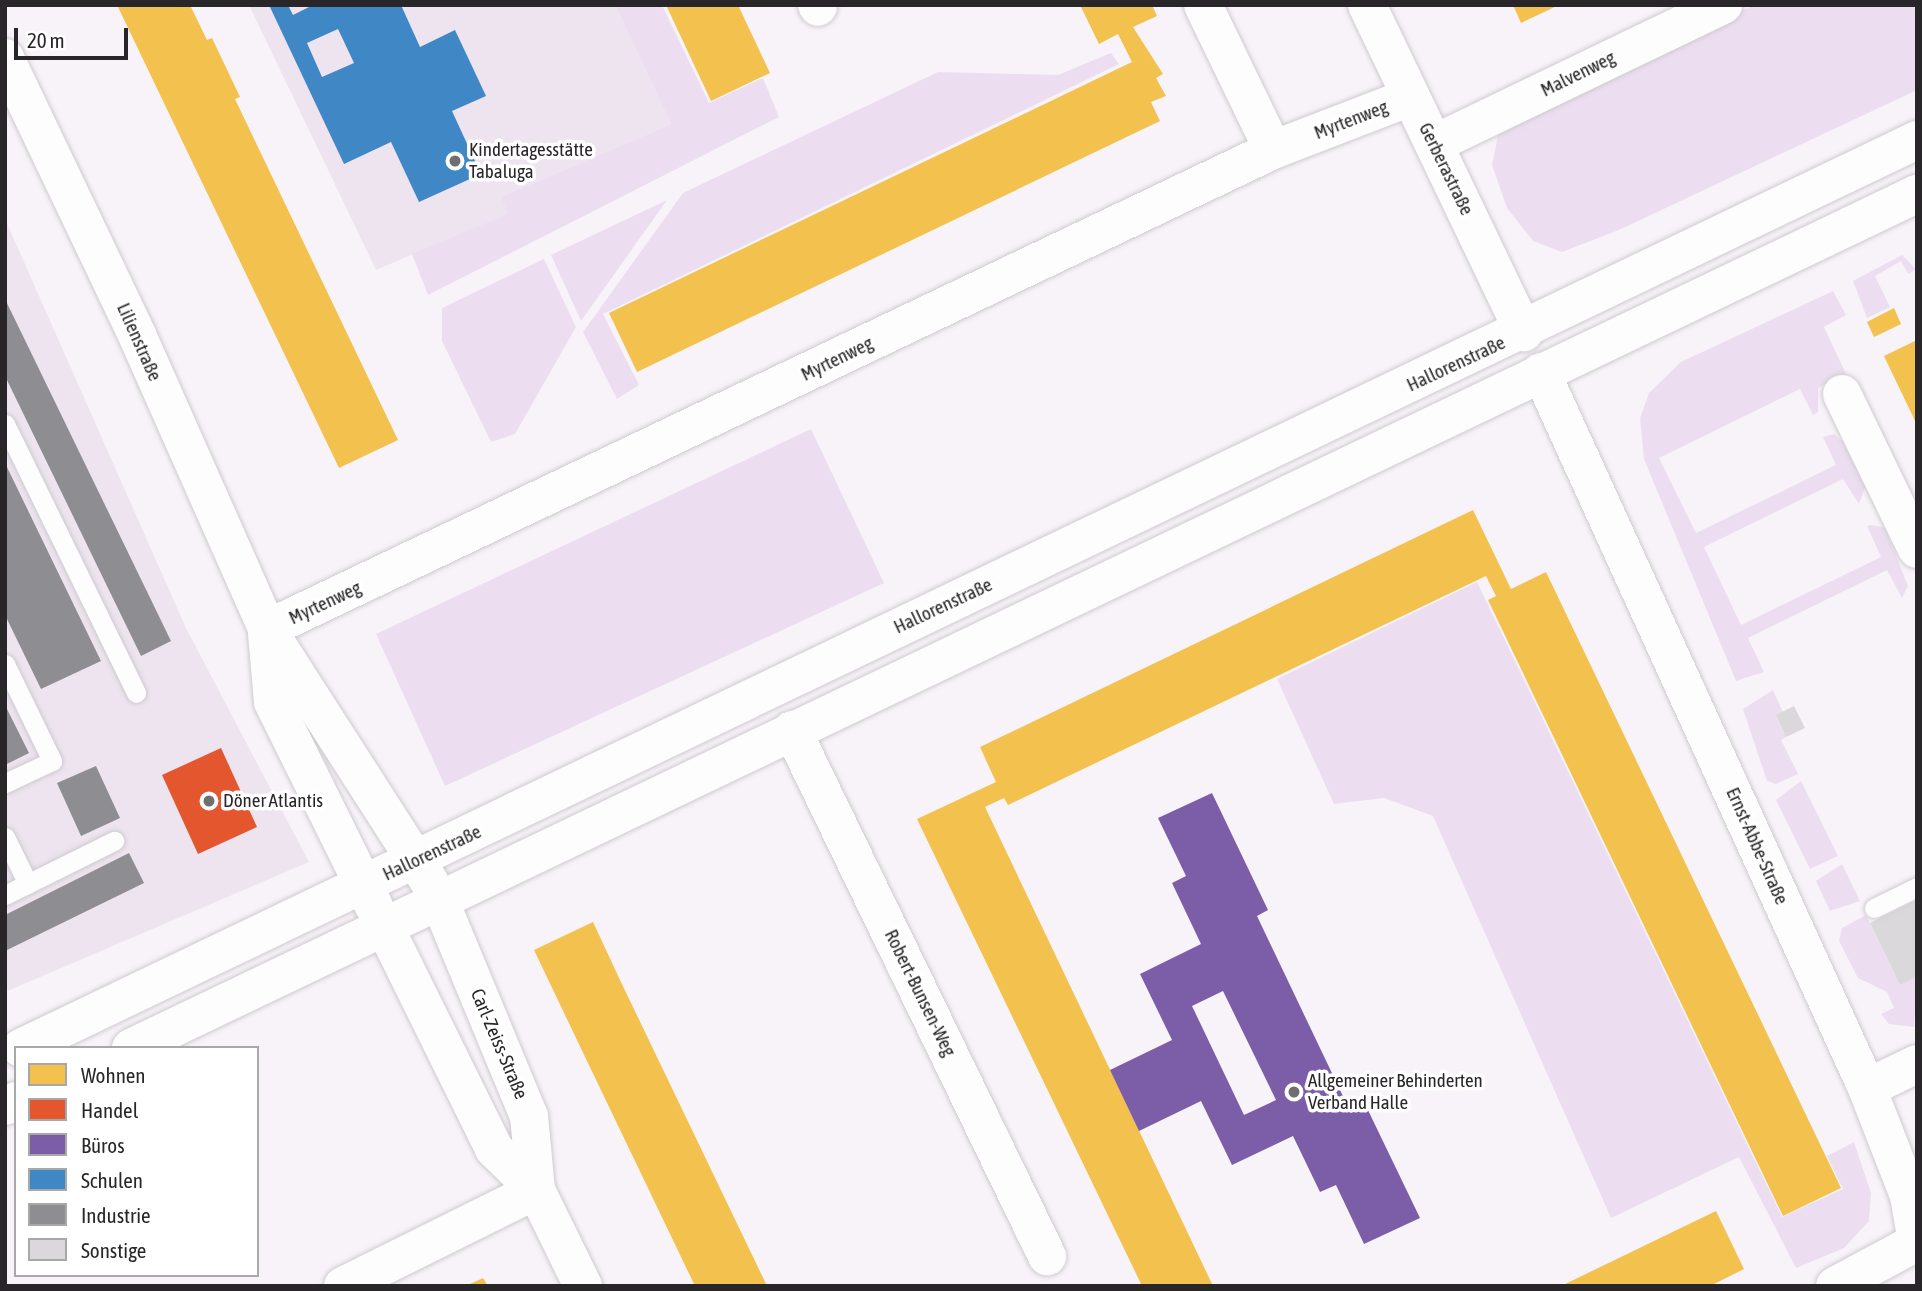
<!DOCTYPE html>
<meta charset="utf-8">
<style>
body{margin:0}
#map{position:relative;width:1922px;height:1291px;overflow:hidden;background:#f8f3f9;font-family:"Asap Condensed",sans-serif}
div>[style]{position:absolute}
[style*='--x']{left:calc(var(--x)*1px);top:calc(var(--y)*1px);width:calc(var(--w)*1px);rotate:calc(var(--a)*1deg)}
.built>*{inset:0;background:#ede4ef}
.green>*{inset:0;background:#ecdef0}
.homes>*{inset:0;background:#f2c14e}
.shops>*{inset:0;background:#e4572e}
.offices>*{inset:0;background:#7b5ea7}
.schools>*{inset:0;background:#3f88c5}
.industry>*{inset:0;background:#8d8d92}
.building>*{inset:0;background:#dbd8dc}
.roads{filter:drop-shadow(0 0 2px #cecacf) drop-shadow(0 0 2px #cecacf)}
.service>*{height:19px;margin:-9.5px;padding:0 9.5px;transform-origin:9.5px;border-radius:9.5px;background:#fefdfe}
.minor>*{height:38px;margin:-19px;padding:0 19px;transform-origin:19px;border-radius:19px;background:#fefdfe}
.tertiary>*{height:38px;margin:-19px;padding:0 19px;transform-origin:19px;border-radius:19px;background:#fefdfe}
.dots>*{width:19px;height:19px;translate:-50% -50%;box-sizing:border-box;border:4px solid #fff;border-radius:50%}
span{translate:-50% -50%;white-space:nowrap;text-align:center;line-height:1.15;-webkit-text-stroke:7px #fff;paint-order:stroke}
.street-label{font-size:19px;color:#292629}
.poi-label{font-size:19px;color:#292629}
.left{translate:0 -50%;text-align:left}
.frame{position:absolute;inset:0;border:7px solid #292629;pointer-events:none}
.legend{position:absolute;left:14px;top:1046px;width:245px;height:231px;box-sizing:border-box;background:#fff;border:2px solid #a9a8a9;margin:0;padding:9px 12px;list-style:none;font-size:21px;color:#292629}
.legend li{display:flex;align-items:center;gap:14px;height:35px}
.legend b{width:35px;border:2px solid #a9a8a9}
.scale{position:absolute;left:14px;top:28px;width:114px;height:32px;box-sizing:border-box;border:4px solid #292629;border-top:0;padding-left:9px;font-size:21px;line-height:24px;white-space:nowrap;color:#292629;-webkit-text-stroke:5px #fff;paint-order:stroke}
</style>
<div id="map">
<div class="built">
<i style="clip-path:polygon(249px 5px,615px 5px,671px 124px,501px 197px,507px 214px,376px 270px)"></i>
<i style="clip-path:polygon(5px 219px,186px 628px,309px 862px,5px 992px)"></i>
</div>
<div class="green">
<i style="clip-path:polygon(615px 5px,662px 5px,709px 103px,763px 78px,779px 117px,428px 295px,412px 254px,507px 214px,501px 197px,671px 124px)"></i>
<i style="clip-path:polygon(1754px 5px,1917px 5px,1917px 90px,1619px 230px,1562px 252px,1533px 241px,1507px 208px,1492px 165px,1498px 135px,1531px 112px)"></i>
<i style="clip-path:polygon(1111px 53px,1119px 64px,603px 314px,639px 385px,617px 399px,583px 332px,683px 193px,938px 72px,1058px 75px)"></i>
<i style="clip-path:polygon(667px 200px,581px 321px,551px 255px)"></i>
<i style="clip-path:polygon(1902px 255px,1916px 269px,1908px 274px,1901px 261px,1875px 276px,1890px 307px,1867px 318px,1853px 281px)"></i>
<i style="clip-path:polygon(544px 259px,576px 327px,515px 434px,491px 442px,442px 341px,442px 308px)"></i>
<i style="clip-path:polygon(1833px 291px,1846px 315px,1824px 327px,1846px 374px,1818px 388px,1818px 412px,1813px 415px,1800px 389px,1659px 458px,1696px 533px,1836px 465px,1823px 437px,1834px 434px,1843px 442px,1865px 488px,1859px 504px,1843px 479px,1704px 547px,1741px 625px,1881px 557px,1867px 526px,1872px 525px,1885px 528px,1908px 586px,1902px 598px,1887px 570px,1748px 638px,1764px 672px,1736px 681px,1644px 459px,1640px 418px,1649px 393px,1681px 362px)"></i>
<i style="clip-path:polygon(811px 429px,884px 583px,445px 786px,376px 634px)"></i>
<i style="clip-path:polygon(1477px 582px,1782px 1217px,1843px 1189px,1827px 1156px,1854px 1142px,1871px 1193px,1869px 1221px,1844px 1248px,1796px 1268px,1739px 1157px,1611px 1218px,1433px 816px,1384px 798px,1334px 804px,1277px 679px)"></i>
<i style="clip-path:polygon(1773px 690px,1783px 712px,1776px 715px,1786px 737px,1781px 740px,1798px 774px,1776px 784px,1767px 781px,1743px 709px)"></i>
<i style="clip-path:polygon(1801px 781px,1838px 856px,1810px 869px,1776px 800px)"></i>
<i style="clip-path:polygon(1842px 864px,1860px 901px,1830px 911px,1816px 881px)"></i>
<i style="clip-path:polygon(1866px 915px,1900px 985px,1917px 977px,1914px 1027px,1889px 1024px,1881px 1014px,1894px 1008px,1887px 992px,1858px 978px,1839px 941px,1842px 928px)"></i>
</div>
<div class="homes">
<i style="clip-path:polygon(117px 5px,190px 5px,207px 40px,212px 38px,240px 97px,235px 99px,398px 440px,339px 468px)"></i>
<i style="clip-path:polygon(666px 5px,738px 5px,770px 73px,711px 101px)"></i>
<i style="clip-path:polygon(1080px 5px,1152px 5px,1157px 16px,1133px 27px,1163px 74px,1156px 78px,1166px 96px,1151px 102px,1160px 121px,637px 372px,609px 313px,1132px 62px,1118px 34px,1099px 44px)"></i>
<i style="clip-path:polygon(1513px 5px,1559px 5px,1521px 23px)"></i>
<i style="clip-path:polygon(1894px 308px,1901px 324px,1874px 337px,1867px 322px)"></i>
<i style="clip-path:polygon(1917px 340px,1917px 425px,1884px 356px)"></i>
<i style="clip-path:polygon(1473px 510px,1511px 589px,1546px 572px,1841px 1188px,1783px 1216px,1488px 600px,1496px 596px,1486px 576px,1008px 805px,1004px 798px,985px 807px,1213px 1286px,1142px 1286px,917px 819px,996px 782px,980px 747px)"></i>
<i style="clip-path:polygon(593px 922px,620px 980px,767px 1286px,695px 1286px,587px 1061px,534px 950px)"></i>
<i style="clip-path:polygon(1716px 1211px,1744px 1269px,1710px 1286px,1561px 1286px)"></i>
<i style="clip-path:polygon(483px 1278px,488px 1286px,466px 1286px)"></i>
</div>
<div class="shops">
<i style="clip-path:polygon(221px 748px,257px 827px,198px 854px,162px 775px)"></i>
</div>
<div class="offices">
<i style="clip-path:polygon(evenodd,1212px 793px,1268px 910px,1257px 916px,1351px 1113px,1366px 1106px,1420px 1218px,1364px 1244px,1336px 1185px,1320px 1192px,1293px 1136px,1232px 1165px,1201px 1101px,1139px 1131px,1110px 1070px,1172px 1040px,1140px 974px,1201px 944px,1172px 883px,1186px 876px,1158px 818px,1212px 793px,1223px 991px,1276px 1100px,1244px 1115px,1192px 1006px,1223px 991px)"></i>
</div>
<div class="schools">
<i style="clip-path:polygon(evenodd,269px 5px,288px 5px,293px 15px,313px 5px,401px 5px,420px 47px,455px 30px,486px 96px,452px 111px,481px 174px,419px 202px,391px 142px,344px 164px,269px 5px,338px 29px,354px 63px,322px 77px,307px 43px,338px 29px)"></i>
</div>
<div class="industry">
<i style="clip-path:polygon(5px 299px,171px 641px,141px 656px,5px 376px)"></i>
<i style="clip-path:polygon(5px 463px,101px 661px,41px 689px,5px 615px)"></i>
<i style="clip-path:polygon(5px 705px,29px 753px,5px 765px)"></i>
<i style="clip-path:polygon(96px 766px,120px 818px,81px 836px,57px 783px)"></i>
<i style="clip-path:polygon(129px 853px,144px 883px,5px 951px,5px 915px)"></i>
</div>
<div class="building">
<i style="clip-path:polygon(1794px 706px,1805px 728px,1786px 737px,1776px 715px)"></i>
<i style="clip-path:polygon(1917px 900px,1917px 977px,1900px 985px,1870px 923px)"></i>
</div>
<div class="roads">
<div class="service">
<i style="--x:5;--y:424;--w:299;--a:64"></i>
<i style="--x:5;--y:664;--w:108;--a:64.1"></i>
<i style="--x:52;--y:761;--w:52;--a:154.9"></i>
<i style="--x:5;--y:837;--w:52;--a:63.9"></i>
<i style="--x:5;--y:895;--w:122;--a:-26.4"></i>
<i style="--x:1874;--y:908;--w:48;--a:-26"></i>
</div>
<div class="minor">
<i style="--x:817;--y:5;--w:2;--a:63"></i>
<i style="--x:1203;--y:5;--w:161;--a:64.2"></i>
<i style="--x:1367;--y:5;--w:363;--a:64.4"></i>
<i style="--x:1434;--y:144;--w:321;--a:-25.7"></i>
<i style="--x:1541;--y:372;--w:787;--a:65.52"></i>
<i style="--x:1867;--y:1088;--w:116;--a:68.7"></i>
<i style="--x:1909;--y:1196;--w:47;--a:80.1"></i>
<i style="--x:1917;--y:1242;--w:93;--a:151.8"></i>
<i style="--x:1842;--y:394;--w:172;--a:64.2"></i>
<i style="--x:267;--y:629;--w:1114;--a:-25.46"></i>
<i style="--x:1273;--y:150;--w:147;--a:-21.1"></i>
<i style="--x:792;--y:730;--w:585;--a:64.14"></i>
<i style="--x:441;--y:904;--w:230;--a:67.5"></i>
<i style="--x:529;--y:1116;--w:74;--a:84.6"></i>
<i style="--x:386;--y:930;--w:244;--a:63.7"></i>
<i style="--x:494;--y:1149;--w:59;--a:44.3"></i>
<i style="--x:536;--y:1190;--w:107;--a:63.9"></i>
<i style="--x:1867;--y:1088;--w:55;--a:-25.6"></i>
<i style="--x:343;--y:1286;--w:216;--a:-26.4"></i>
</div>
<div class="tertiary">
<i style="--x:5;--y:58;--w:307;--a:64.5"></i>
<i style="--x:137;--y:335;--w:321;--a:66.1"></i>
<i style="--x:267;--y:629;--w:302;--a:57.3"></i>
<i style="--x:267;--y:633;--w:69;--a:85"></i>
<i style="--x:273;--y:702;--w:228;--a:63.7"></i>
<i style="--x:21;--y:1048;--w:2102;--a:-25.59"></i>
<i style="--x:131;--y:1048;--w:1980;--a:-25.56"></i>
<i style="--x:5;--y:1106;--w:12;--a:-24"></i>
</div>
</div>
<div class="dots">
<i style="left:455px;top:161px;background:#716e72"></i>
<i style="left:209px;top:801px;background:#716e72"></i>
<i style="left:1294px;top:1092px;background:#716e72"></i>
</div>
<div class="street-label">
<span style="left:1578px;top:74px;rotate:-26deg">Malvenweg</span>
<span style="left:1351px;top:120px;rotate:-21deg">Myrtenweg</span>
<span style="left:1446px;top:169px;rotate:64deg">Gerberastraße</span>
<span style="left:139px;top:342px;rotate:66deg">Lilienstraße</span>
<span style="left:837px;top:359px;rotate:-26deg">Myrtenweg</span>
<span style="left:1456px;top:364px;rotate:-25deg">Hallorenstraße</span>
<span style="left:325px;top:603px;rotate:-25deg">Myrtenweg</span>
<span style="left:943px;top:606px;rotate:-25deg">Hallorenstraße</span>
<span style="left:1757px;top:846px;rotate:66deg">Ernst-Abbe-Straße</span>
<span style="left:432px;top:853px;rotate:-25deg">Hallorenstraße</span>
<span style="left:920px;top:993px;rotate:64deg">Robert-Bunsen-Weg</span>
<span style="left:499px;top:1044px;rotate:67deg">Carl-Zeiss-Straße</span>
</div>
<div class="poi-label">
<span class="left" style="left:469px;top:161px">Kindertagesstätte<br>Tabaluga</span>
<span class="left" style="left:223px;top:801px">Döner Atlantis</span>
<span class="left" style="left:1308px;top:1092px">Allgemeiner Behinderten<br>Verband Halle</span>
</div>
<div class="frame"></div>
<ul class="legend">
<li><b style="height:19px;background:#f2c14e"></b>Wohnen</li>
<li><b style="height:19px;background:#e4572e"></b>Handel</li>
<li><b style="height:19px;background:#7b5ea7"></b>Büros</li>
<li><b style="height:19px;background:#3f88c5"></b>Schulen</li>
<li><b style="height:19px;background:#8d8d92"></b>Industrie</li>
<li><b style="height:19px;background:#dbd8dc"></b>Sonstige</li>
</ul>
<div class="scale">20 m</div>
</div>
